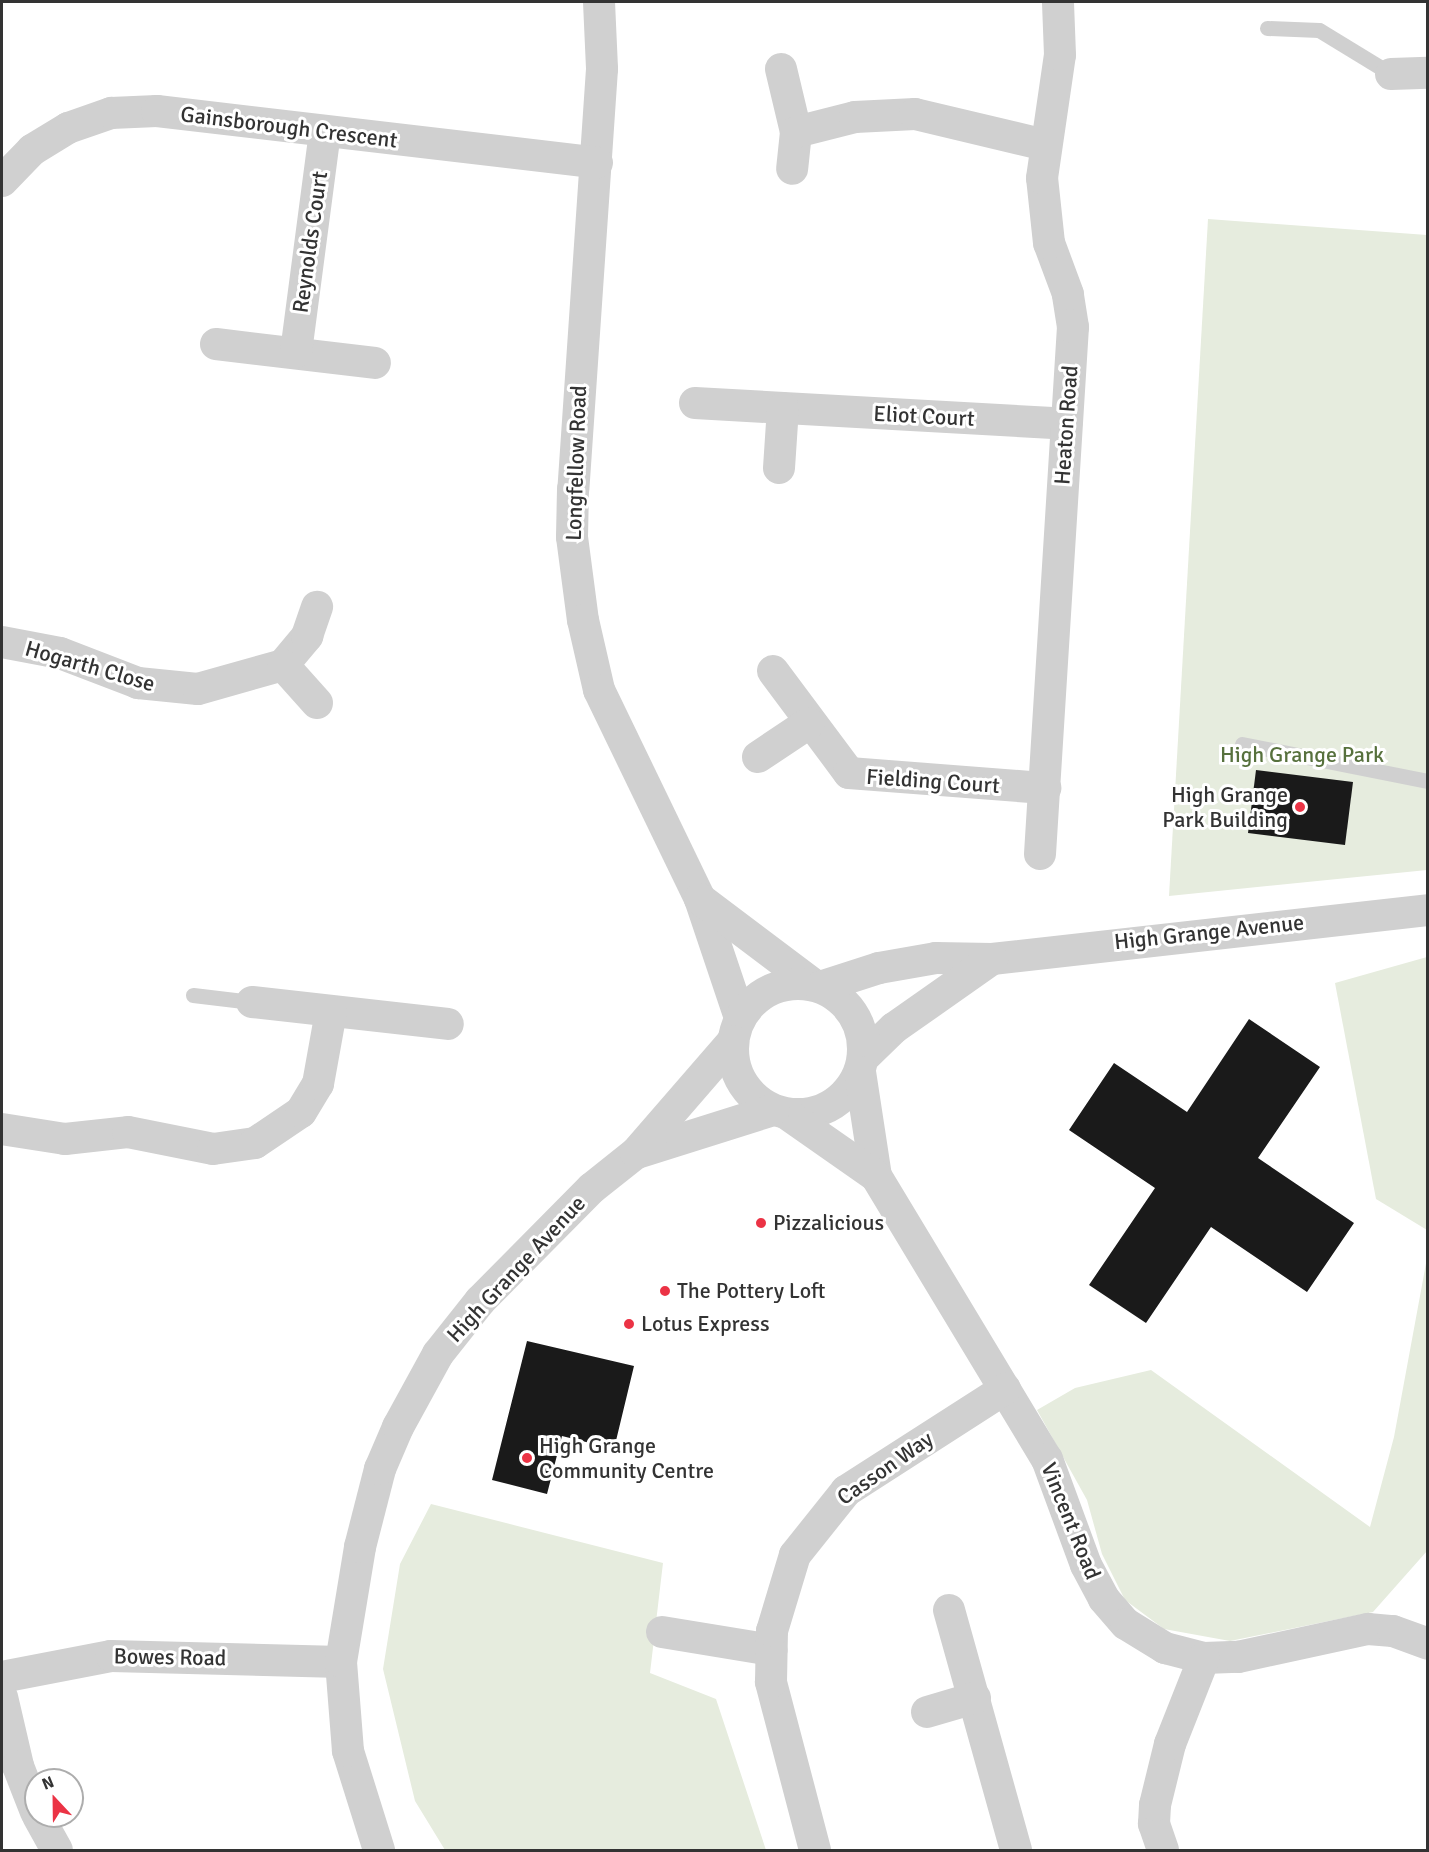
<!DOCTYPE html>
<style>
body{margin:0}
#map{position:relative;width:1429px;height:1852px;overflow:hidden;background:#fff;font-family:Signika,sans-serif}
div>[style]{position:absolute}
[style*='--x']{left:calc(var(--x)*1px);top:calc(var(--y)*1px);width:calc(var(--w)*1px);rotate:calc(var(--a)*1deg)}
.green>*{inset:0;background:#e6ecde}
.building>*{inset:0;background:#1a1a1a}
.lane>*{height:15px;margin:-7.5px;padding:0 7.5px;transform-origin:7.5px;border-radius:7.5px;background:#d0d0d0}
.street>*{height:32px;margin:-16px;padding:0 16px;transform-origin:16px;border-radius:16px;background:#d0d0d0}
.street>.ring{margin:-16px;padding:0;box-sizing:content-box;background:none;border:32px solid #d0d0d0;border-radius:50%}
.dots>*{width:16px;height:16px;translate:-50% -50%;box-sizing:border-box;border:3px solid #fff;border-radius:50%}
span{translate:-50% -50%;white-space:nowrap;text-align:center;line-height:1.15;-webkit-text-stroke:6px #fff;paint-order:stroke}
.street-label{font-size:22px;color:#333}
.park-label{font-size:22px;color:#57713d}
.poi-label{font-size:22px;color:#333}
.right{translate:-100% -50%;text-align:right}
.left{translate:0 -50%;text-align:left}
.frame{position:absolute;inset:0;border:3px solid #333;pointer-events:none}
.north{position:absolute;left:24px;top:1768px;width:60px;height:60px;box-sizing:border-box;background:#fff;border:2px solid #adadad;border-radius:50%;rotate:338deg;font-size:16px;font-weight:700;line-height:24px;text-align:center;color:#333}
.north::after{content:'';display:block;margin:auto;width:21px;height:27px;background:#eb3345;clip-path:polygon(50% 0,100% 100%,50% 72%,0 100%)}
</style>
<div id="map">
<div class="green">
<i style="clip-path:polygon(1208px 219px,1427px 235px,1427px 870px,1169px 896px)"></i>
<i style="clip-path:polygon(1427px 957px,1428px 957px,1427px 1230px,1376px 1199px,1335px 983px)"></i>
<i style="clip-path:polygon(1427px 1258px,1427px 1551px,1373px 1612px,1230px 1641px,1164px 1629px,1125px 1600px,1102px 1554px,1087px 1500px,1037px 1410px,1075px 1388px,1151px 1370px,1370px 1527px,1394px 1437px)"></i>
<i style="clip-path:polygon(431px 1504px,663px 1563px,650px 1673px,716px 1699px,766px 1850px,445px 1850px,415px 1801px,383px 1669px,400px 1564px)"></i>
</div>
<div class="building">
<i style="clip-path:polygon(1256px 770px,1353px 782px,1345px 845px,1248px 833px)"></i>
<i style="clip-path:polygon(1249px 1019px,1320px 1067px,1258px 1158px,1354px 1223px,1307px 1292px,1211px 1227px,1146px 1323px,1089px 1285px,1155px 1188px,1069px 1130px,1114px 1063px,1187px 1112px)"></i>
<i style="clip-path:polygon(527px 1341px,634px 1366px,614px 1449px,562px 1436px,547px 1494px,492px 1480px)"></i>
</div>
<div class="lane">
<i style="--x:1267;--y:28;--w:52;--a:2.2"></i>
<i style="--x:1319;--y:30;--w:84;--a:31.4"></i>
<i style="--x:1242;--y:744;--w:190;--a:11.3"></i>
<i style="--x:193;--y:995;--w:59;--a:6.8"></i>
</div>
<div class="street">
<i style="--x:599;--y:2;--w:67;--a:87.4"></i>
<i style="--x:602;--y:69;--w:421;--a:93.9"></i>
<i style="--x:573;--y:489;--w:48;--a:91.2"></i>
<i style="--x:572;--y:537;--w:84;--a:82.5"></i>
<i style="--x:583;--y:620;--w:72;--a:77.1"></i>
<i style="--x:599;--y:690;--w:232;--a:64.2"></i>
<i style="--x:700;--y:899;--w:126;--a:71.4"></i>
<i style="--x:781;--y:69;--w:65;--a:76.6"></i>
<i style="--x:796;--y:132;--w:37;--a:96"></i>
<i style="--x:1391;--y:74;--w:37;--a:-2"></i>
<i style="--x:796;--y:132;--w:61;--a:-14.3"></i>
<i style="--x:855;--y:117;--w:60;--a:-2.9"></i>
<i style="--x:915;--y:114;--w:134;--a:13.4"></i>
<i style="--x:2;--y:181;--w:43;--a:-45.9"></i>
<i style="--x:32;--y:150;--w:42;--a:-31.4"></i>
<i style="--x:68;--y:128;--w:46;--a:-19.2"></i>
<i style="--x:111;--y:113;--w:46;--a:-2.5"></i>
<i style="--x:157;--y:111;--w:443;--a:6.7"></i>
<i style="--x:216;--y:344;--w:160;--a:6.8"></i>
<i style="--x:296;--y:352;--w:221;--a:-82.5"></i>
<i style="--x:695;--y:403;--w:372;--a:3.2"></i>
<i style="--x:779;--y:468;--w:60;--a:-86.2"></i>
<i style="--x:2;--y:642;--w:59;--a:10.7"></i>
<i style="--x:60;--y:653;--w:84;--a:21"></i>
<i style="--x:138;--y:683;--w:60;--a:5.7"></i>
<i style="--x:198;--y:689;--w:88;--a:-15.8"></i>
<i style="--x:283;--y:665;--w:38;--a:-50"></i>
<i style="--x:307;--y:636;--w:31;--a:-71"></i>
<i style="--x:283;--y:665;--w:51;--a:48.2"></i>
<i style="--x:773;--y:671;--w:127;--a:53.3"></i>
<i style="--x:849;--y:773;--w:197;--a:4.4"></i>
<i style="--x:758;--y:757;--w:61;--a:-33.7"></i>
<i style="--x:1040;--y:854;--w:528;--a:-86.42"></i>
<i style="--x:1073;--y:327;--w:33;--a:-99"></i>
<i style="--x:1068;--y:294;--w:54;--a:-110.4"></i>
<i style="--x:1049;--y:243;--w:65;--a:-96.1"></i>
<i style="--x:1042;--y:178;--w:124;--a:-81.7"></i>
<i style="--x:1060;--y:55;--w:53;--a:-92.2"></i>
<i style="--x:700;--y:899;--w:143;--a:37"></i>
<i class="ring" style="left:733px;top:984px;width:98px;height:98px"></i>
<i style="--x:820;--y:987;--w:62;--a:-17.9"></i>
<i style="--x:879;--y:968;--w:58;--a:-10"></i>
<i style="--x:936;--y:958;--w:56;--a:1"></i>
<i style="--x:992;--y:959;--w:439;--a:-6.4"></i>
<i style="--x:252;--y:1002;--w:197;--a:6.4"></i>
<i style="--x:863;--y:1058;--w:43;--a:-44.1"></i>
<i style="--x:894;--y:1028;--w:120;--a:-35.1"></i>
<i style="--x:860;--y:1072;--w:105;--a:81.3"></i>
<i style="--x:876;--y:1176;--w:331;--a:58.9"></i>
<i style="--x:1047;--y:1459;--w:113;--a:69.8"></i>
<i style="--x:1086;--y:1565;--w:38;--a:62"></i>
<i style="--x:1104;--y:1599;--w:33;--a:49"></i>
<i style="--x:1126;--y:1624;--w:46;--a:31.6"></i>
<i style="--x:1165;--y:1648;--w:40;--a:14.4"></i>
<i style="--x:1204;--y:1658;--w:34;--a:-2"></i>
<i style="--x:1238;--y:1657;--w:133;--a:-12.2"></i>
<i style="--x:1368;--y:1629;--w:25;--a:5"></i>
<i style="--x:1393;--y:1631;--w:37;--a:20"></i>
<i style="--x:787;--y:1114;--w:108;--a:34.9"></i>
<i style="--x:2;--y:1129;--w:64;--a:9"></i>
<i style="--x:65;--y:1139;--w:63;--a:-6.3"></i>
<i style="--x:128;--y:1132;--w:87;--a:11.3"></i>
<i style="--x:213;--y:1149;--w:42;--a:-8.1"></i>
<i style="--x:255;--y:1143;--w:55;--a:-34"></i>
<i style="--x:301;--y:1112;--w:33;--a:-59"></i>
<i style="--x:318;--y:1084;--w:73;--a:-79.8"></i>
<i style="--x:637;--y:1153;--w:143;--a:-17.5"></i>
<i style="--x:949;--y:1610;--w:249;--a:74.4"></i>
<i style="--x:662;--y:1632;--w:111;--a:9.3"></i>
<i style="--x:2;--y:1677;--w:111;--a:-10.9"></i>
<i style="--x:111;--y:1656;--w:230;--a:1.5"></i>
<i style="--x:2;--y:1697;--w:71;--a:76.9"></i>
<i style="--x:18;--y:1766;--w:49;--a:68.6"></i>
<i style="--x:927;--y:1712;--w:50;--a:-16.3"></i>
<i style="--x:38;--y:1816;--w:39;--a:61"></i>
<i style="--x:379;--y:1850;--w:104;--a:-107.4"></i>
<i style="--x:348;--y:1751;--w:89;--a:-94.5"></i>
<i style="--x:341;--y:1662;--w:117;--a:-80.6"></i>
<i style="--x:360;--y:1547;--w:81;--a:-75.6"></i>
<i style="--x:380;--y:1469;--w:46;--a:-66.8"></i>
<i style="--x:398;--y:1427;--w:83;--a:-61.3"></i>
<i style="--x:438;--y:1354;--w:68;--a:-51.6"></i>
<i style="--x:480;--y:1301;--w:159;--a:-45.3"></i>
<i style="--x:592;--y:1188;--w:56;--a:-38.5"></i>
<i style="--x:636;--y:1153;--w:148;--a:-49.1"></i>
<i style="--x:815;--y:1850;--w:174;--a:-104.7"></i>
<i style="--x:771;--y:1682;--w:51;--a:-88.9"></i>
<i style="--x:772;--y:1631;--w:79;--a:-73.2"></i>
<i style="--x:795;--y:1555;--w:82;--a:-51.4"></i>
<i style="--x:846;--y:1491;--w:189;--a:-32.7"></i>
<i style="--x:1163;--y:1850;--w:28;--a:-109"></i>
<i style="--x:1154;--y:1824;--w:19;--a:-87"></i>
<i style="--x:1155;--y:1805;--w:63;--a:-76.2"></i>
<i style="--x:1170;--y:1744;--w:92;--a:-68.4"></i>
</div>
<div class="dots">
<i style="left:1300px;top:807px;background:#eb3345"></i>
<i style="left:761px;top:1223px;background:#eb3345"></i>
<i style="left:665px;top:1291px;background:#eb3345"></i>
<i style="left:629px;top:1324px;background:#eb3345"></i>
<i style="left:527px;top:1458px;background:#eb3345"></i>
</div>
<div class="street-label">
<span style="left:289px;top:127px;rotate:7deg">Gainsborough Crescent</span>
<span style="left:310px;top:242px;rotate:-82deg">Reynolds Court</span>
<span style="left:924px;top:416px;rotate:3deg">Eliot Court</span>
<span style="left:1066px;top:425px;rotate:-86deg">Heaton Road</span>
<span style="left:576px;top:463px;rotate:-88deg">Longfellow Road</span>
<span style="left:90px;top:666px;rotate:16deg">Hogarth Close</span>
<span style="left:933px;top:781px;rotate:4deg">Fielding Court</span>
<span style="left:1209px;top:932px;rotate:-6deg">High Grange Avenue</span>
<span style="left:516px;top:1269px;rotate:-47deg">High Grange Avenue</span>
<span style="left:885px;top:1468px;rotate:-35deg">Casson Way</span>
<span style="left:1071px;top:1521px;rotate:68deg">Vincent Road</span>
<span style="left:170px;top:1657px;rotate:1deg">Bowes Road</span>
</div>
<div class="park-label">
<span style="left:1302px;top:755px">High Grange Park</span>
</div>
<div class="poi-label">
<span class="right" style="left:1288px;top:807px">High Grange<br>Park Building</span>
<span class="left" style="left:773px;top:1223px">Pizzalicious</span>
<span class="left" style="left:677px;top:1291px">The Pottery Loft</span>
<span class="left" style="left:641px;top:1324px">Lotus Express</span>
<span class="left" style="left:539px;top:1458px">High Grange<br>Community Centre</span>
</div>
<div class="frame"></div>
<div class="north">N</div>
</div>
